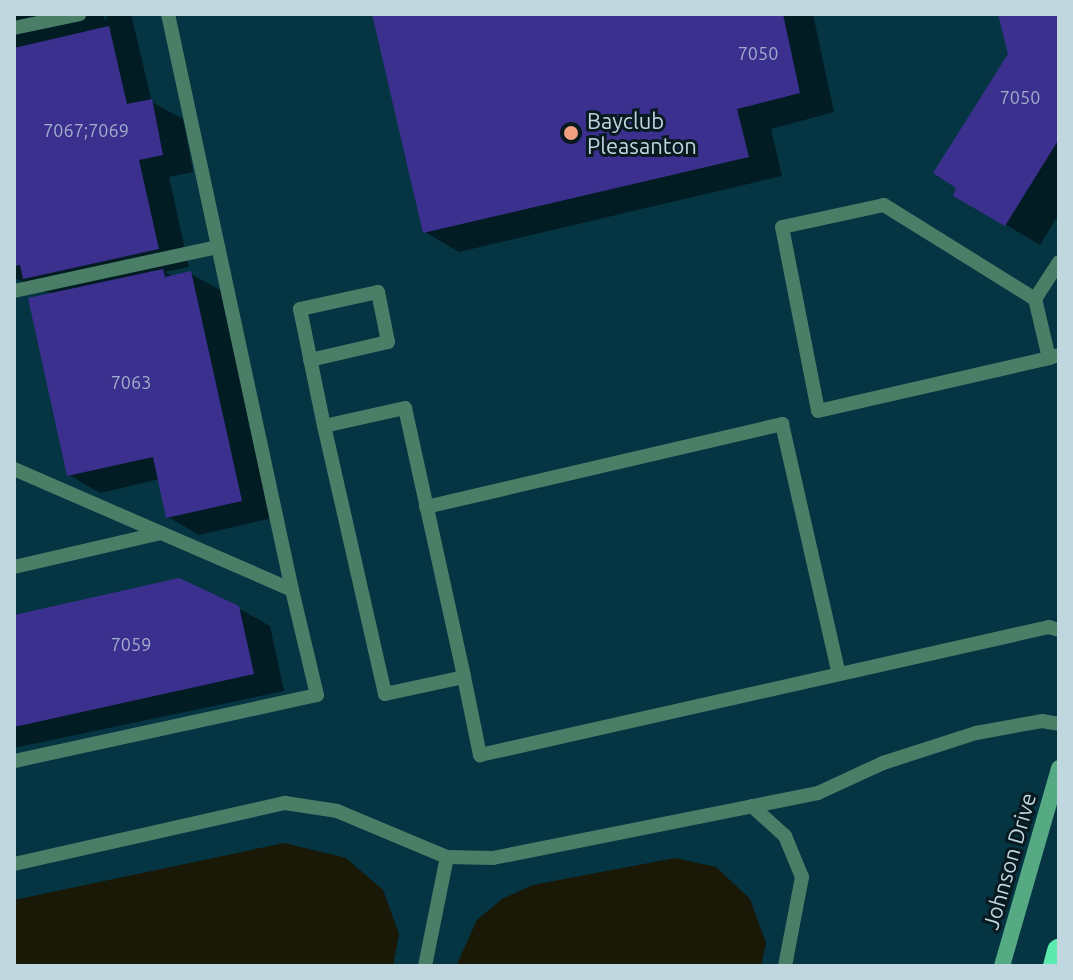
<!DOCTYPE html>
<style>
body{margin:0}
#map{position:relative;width:1073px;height:980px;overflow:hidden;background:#053543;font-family:Ubuntu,sans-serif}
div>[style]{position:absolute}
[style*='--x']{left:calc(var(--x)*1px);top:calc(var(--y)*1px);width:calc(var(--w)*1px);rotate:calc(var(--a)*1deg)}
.water>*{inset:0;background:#1a1807}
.shadow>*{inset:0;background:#0007}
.building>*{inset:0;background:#3c308e}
.lane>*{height:14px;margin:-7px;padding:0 7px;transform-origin:7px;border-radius:7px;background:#4b7e66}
.secondary>*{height:16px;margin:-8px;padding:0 8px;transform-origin:8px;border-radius:8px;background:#55aa84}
.highway>*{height:24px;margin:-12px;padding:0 12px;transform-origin:12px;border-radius:12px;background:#5deaaf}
.dots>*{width:22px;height:22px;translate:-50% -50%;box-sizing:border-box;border:4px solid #081a20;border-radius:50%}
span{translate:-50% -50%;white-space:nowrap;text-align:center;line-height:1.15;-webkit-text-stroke:6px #081a20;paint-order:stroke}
.number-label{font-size:18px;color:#a0adcc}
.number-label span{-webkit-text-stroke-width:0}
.poi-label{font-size:22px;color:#c1d7e0}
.left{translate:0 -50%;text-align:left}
.street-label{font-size:22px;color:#c1d7e0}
.frame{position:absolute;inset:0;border:16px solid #c1d7e0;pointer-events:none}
</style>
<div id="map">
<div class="water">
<i style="clip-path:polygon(284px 843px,346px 858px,383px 890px,399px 934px,393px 966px,14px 966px,14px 900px)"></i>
<i style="clip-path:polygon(675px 858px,716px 867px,750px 899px,766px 943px,761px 966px,456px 966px,477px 920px,502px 899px,533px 885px)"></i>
</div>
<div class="shadow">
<i style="clip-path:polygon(14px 14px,103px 14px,105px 21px,108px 14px,131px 14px,152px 102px,183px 119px,193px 172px,169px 177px,189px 267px,165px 272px,174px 277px,191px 274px,222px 291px,272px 518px,199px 535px,168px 517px,160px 479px,100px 493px,69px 475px,55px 295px,14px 278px)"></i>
<i style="clip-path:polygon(374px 14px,813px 14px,834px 112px,771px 129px,782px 176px,459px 252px,425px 232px)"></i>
<i style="clip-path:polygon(1001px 14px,1059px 14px,1059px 214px,1040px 245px,956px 195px,1011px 55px)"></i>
<i style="clip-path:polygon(238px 608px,270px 626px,284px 691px,14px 748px,14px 617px)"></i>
</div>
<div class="building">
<i style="clip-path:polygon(372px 14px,783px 14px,800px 93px,737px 109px,749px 157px,423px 233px)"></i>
<i style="clip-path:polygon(998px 14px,1059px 14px,1059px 139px,1005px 226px,953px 196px,956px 188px,933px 173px,1008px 54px)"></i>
<i style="clip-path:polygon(109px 26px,127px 104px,152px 99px,163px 155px,139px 160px,159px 249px,23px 279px,20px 265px,14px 266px,14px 48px)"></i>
<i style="clip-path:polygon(163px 269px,165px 277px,191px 271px,242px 501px,166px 518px,153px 457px,67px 476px,28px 298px)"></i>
<i style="clip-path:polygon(179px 578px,239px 606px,254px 674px,14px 727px,14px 615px)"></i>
</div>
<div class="lane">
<i style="--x:168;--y:14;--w:589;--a:77.85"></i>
<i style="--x:14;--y:28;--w:67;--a:-12"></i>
<i style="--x:14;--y:291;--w:209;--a:-12.2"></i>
<i style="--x:1035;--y:299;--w:44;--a:-57"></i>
<i style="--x:1049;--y:358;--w:61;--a:-103.3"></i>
<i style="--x:1035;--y:299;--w:178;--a:-148.1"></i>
<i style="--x:884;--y:205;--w:104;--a:167.8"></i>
<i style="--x:782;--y:227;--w:187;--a:78.9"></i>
<i style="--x:818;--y:411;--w:237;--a:-12.9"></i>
<i style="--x:1049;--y:358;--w:10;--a:-17"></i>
<i style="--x:310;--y:360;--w:80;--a:-13"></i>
<i style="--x:388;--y:342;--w:51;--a:-101.3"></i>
<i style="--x:378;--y:292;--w:80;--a:167.7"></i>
<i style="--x:300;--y:309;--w:119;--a:78.4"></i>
<i style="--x:14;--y:469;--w:303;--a:23.5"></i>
<i style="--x:292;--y:590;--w:108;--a:76.6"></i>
<i style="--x:317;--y:695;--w:310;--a:167.7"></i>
<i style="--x:426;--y:507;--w:366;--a:-13.1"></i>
<i style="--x:782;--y:424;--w:256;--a:77.2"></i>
<i style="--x:14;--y:567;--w:151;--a:-13"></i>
<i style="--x:464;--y:677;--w:81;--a:167.9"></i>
<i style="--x:385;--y:694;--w:275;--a:-102.8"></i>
<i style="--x:324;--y:426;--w:83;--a:-12.5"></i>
<i style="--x:405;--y:408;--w:275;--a:77.6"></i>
<i style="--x:464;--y:677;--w:80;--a:78.4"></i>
<i style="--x:480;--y:755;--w:583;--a:-12.68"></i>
<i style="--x:1049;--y:627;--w:10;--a:17"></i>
<i style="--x:752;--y:806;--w:45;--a:42.3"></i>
<i style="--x:785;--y:836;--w:44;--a:67.5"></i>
<i style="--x:802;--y:877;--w:91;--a:100.8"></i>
<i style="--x:14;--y:864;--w:278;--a:-12.7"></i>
<i style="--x:285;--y:803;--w:53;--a:8.7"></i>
<i style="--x:337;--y:811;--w:119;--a:22.7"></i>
<i style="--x:447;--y:857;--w:46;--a:1.2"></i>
<i style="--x:493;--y:858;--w:331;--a:-11.3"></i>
<i style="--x:818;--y:793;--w:72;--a:-24.8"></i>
<i style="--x:883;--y:763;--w:98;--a:-17.9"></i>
<i style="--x:976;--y:733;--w:67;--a:-10.3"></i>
<i style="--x:1042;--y:721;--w:17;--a:10"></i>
<i style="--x:425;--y:966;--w:111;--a:-78.6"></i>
</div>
<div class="secondary">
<i style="--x:1002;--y:966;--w:206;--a:-73.9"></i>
</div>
<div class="highway">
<i style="--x:1055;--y:966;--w:16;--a:-75"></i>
</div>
<div class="dots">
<i style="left:571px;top:133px;background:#f2a07f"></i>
</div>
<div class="number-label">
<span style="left:758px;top:53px">7050</span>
<span style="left:1020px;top:97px">7050</span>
<span style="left:86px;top:130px">7067;7069</span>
<span style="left:131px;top:382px">7063</span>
<span style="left:131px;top:644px">7059</span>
</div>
<div class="poi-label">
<span class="left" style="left:587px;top:133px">Bayclub<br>Pleasanton</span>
</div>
<div class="street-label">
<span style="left:1009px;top:861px;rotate:-74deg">Johnson Drive</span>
</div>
<div class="frame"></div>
</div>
